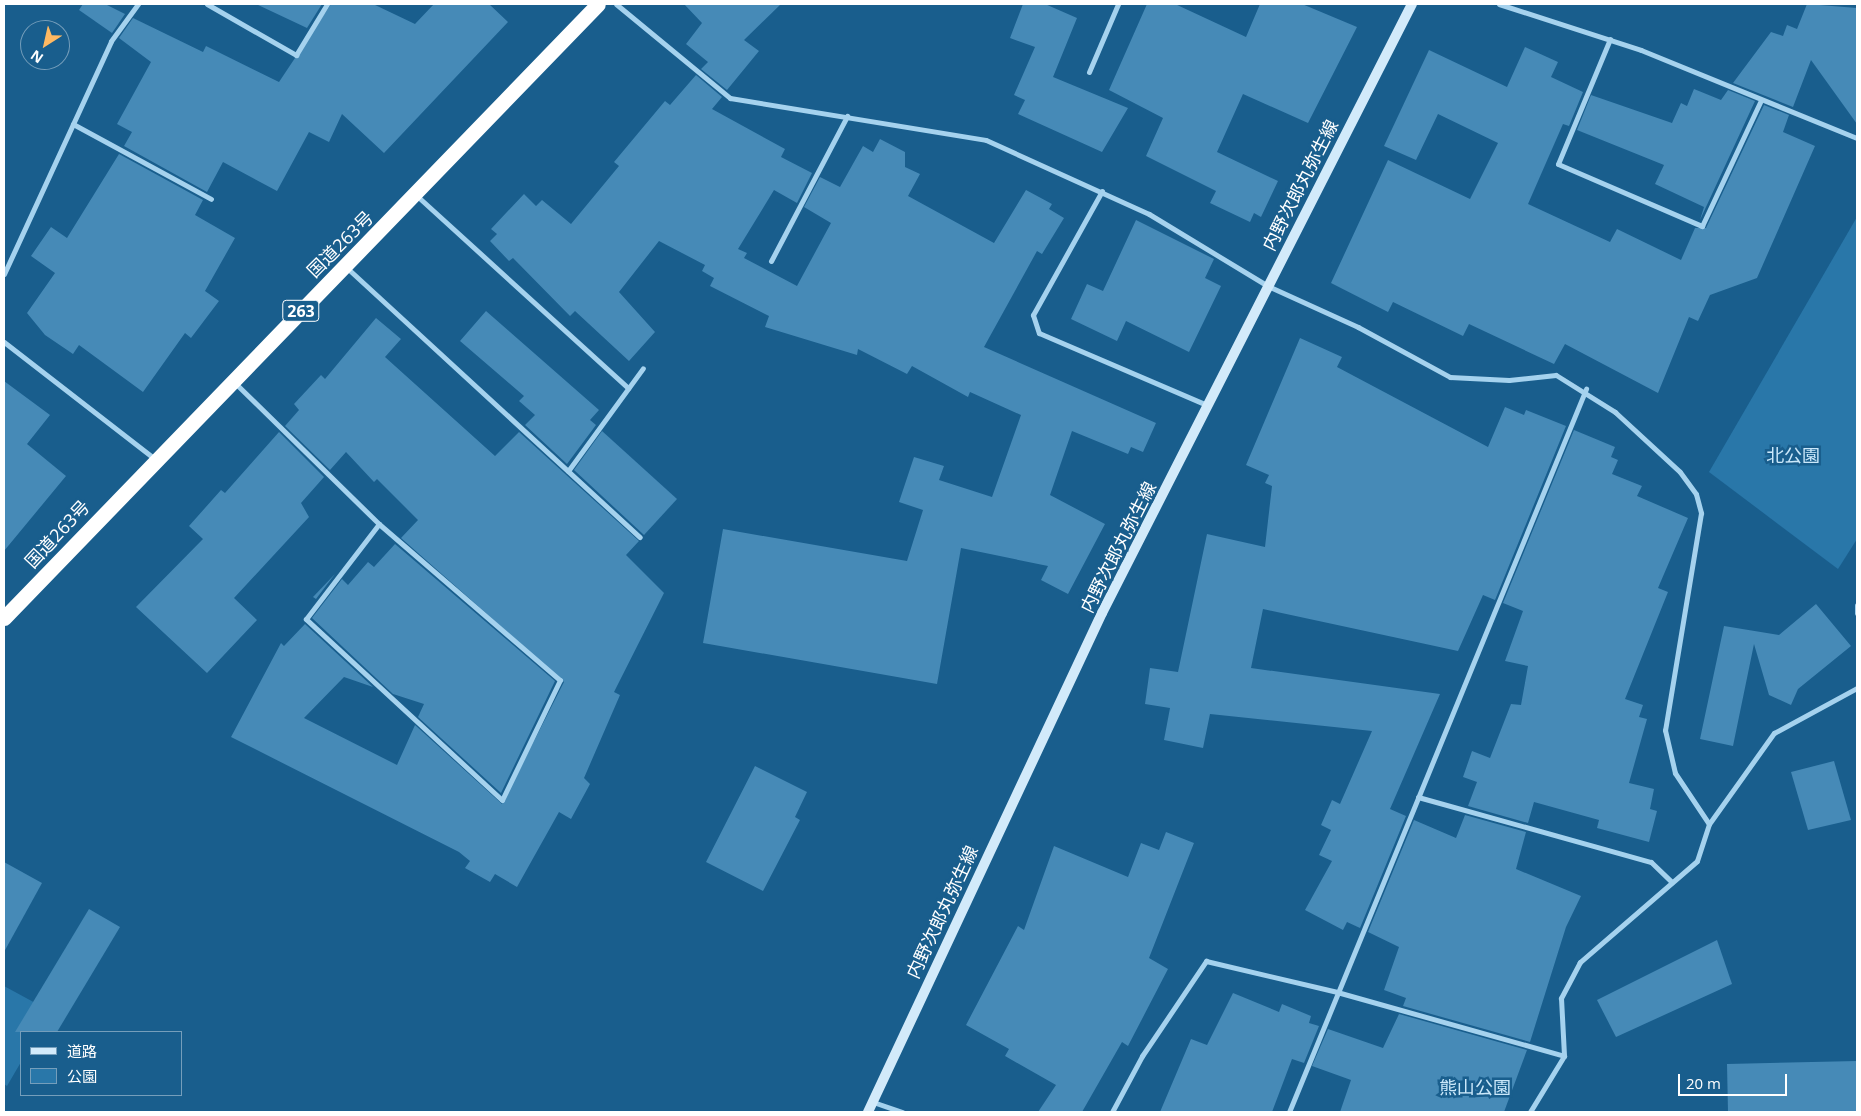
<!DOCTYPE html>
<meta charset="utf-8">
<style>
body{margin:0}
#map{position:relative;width:1861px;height:1116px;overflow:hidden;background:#195e8d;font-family:"Open Sans","Noto Sans JP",sans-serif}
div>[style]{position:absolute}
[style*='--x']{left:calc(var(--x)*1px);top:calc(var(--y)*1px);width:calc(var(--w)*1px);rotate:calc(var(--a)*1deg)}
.green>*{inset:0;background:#2977a9}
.building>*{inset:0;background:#468ab7}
.street>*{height:5px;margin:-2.5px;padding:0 2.5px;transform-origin:2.5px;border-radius:2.5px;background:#a5d2ee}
.secondary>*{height:10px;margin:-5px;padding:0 5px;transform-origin:5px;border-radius:5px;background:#d2eafa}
.highway>*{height:15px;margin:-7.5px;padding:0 7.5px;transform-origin:7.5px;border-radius:7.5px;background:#fff}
span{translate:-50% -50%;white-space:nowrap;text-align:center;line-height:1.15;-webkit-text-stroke:5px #195e8d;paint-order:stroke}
.shield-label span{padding:1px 4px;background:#195e8d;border:1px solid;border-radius:4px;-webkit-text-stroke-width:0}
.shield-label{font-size:16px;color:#fff;font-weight:700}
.street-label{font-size:18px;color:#fff}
.park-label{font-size:18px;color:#cbe8fa}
.frame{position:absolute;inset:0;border:5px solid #fff;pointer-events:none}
.legend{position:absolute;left:20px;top:1031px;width:162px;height:65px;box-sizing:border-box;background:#195e8d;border:1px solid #759ebb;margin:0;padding:6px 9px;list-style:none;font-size:15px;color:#fff}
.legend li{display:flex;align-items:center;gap:10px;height:25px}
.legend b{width:25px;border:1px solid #759ebb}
.north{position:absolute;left:20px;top:20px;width:50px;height:50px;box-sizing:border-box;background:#195e8d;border:1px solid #759ebb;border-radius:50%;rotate:215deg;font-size:14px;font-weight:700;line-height:20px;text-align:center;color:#fff}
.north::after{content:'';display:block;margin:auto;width:18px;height:22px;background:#ffb962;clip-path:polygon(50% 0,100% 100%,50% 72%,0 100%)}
.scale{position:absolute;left:1678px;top:1074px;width:109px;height:22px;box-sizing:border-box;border:2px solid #fff;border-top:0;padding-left:6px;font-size:15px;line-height:18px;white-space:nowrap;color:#fff;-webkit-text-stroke:4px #195e8d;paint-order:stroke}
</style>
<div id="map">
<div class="green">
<i style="clip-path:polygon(1857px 217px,1857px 539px,1838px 569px,1709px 472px)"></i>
<i style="clip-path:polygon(4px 986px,50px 1011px,38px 1032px,21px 1032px,21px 1062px,7px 1086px,4px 1084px)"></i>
</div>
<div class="building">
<i style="clip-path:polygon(83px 4px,105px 4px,125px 14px,112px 33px,79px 10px)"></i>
<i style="clip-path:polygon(256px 4px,322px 4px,307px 28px)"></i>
<i style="clip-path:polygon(331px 4px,373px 4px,415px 24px,434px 4px,489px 4px,508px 22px,384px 153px,342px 114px,329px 142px,309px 132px,277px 191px,223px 162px,207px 192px,124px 146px,132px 132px,117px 124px,151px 62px,119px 38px,133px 18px,203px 52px,206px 46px,279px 82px)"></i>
<i style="clip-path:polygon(684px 4px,781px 4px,744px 40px,759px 51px,727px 90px,701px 69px,708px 62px,686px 44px,702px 23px)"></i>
<i style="clip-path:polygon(1023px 4px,1045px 4px,1077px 18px,1053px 77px,1128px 108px,1102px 152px,1018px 114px,1025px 100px,1014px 95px,1035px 47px,1010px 38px)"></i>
<i style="clip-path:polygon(1147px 4px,1175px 4px,1246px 37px,1260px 4px,1302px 4px,1357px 27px,1308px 123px,1243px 94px,1217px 152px,1278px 181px,1261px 217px,1254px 213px,1250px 222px,1210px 203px,1216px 191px,1146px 156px,1163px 118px,1109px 90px)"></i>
<i style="clip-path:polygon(1807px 4px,1857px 8px,1857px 124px,1811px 60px,1793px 107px,1733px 83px,1771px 32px,1783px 36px,1787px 25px,1797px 29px)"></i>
<i style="clip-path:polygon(1525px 47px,1558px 62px,1551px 77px,1583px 92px,1569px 126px,1563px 124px,1528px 204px,1610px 242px,1617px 229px,1681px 260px,1695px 228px,1706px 228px,1764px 105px,1789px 115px,1783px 132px,1815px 146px,1757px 278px,1710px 295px,1698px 321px,1689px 317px,1658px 393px,1565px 344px,1554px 364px,1469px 324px,1463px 336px,1393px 302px,1388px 312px,1331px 283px,1388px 160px,1470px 199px,1498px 143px,1438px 114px,1416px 160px,1384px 146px,1429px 50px,1507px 87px)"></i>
<i style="clip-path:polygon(696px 75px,722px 97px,712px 109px,785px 149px,781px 157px,812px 173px,797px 203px,774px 190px,738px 249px,747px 253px,744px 258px,797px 286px,831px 223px,804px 207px,820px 177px,840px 187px,863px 146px,873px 152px,880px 139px,905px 152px,905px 167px,920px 174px,908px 196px,994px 243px,1026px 190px,1052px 204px,1049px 209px,1064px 218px,1042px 254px,1037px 251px,984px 347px,1156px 423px,1143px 452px,1131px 447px,1128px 454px,1072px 431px,1050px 495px,1105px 524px,1068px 594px,1041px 580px,1048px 566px,961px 548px,937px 684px,703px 643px,723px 529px,907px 561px,923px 510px,899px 502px,914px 457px,944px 466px,939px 480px,992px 497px,1021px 415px,970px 392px,968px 397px,912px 366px,907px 374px,858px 349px,857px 355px,765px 327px,769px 316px,710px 286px,714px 278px,702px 271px,705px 265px,659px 241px,619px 292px,655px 332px,629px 361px,575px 311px,570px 316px,513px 258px,509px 261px,490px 241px,497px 234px,491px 229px,524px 194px,536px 206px,542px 200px,571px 224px,619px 166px,614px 162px,665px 101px,670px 105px)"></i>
<i style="clip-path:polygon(1694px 89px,1721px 100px,1728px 90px,1755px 101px,1700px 220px,1704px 207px,1655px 184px,1664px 165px,1577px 130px,1591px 95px,1672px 123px,1681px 103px,1687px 106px)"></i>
<i style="clip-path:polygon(119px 154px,203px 200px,195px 215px,235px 238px,205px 291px,219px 301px,191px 338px,185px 333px,143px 392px,79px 345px,73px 354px,45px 335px,27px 313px,55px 273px,31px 256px,51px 227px,67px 238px)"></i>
<i style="clip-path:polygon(1136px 220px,1214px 259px,1205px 278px,1221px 286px,1189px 352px,1126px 321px,1117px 341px,1071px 319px,1087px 284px,1103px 291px)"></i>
<i style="clip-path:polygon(486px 311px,599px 410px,590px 420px,596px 425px,567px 464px,525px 425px,535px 415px,519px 401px,524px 396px,460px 341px)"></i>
<i style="clip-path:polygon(376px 318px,401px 339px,385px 357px,495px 456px,519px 432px,639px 541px,626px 555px,664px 593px,614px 692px,620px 695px,584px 778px,590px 784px,571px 819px,559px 812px,517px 887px,495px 874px,490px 882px,465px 868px,470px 861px,459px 852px,231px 737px,281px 643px,284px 646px,305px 624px,373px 687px,344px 677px,304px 718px,397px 765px,415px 725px,502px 804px,564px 682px,401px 538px,418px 520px,377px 479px,374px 482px,346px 452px,330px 470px,285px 426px,299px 410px,294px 404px,321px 375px,325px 379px)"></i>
<i style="clip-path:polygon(1300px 338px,1342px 357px,1337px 367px,1488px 447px,1505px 407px,1524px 415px,1526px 410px,1566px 426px,1495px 600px,1483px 595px,1458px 651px,1263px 609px,1251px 668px,1440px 694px,1390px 809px,1406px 816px,1360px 928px,1347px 922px,1343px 930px,1305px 910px,1332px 861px,1319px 855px,1331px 830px,1321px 825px,1332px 800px,1340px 804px,1372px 731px,1210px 714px,1203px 748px,1164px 740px,1170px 708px,1145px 704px,1150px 668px,1178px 672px,1207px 534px,1265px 547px,1272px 486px,1265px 483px,1269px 475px,1246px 465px)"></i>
<i style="clip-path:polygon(4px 381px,50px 415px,27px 444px,66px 476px,4px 551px)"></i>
<i style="clip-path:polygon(1574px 430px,1615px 447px,1611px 457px,1618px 460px,1612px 474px,1642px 486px,1637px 496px,1688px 518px,1658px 588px,1668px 592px,1625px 699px,1643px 705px,1639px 717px,1647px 719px,1629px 783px,1654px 789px,1650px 809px,1657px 811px,1649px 842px,1597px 828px,1599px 820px,1534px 802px,1528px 823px,1468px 806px,1477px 782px,1463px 777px,1472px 751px,1490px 758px,1511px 704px,1521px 705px,1528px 666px,1505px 661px,1523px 611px,1503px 603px)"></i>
<i style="clip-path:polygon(602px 431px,677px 499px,644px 535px,574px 470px)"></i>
<i style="clip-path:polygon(279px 432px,324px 477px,301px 503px,309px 517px,234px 598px,257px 620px,207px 673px,136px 607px,203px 539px,189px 526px,221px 490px,225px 493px)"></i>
<i style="clip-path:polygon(395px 544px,555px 681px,501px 793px,418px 717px,424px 704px,393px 694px,312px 618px,342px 579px,348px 585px,368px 562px,374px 567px)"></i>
<i style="clip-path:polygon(335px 574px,316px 599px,313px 597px)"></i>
<i style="clip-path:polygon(1816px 604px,1851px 646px,1798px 689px,1791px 705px,1769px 695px,1754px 644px,1733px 746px,1700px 739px,1724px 626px,1779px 635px)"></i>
<i style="clip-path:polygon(1834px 761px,1851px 820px,1808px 830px,1791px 772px)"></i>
<i style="clip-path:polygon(755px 766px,807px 792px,795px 817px,800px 820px,763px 891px,706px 862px)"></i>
<i style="clip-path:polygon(1465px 815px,1526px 832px,1516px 869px,1581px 896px,1566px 927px,1530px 1042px,1403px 1006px,1406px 998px,1384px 990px,1399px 947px,1368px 932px,1414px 820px,1456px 838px)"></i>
<i style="clip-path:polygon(1166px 832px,1194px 843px,1149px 958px,1168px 969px,1128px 1046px,1122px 1042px,1082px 1112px,1038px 1112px,1056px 1085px,1005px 1056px,1009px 1049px,966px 1025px,1018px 926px,1024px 930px,1054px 846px,1128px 877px,1141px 843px,1159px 850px)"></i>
<i style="clip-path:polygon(4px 862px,42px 883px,4px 952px)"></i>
<i style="clip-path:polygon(89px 909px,120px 927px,57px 1032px,15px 1032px)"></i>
<i style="clip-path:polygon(1717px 940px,1732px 984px,1616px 1037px,1597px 1000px)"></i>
<i style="clip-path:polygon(1233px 993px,1279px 1012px,1282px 1004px,1311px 1016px,1309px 1023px,1319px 1026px,1304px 1063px,1292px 1059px,1272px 1112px,1160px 1112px,1191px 1039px,1207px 1045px)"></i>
<i style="clip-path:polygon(1399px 1014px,1527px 1050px,1504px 1112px,1340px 1112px,1351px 1080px,1312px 1066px,1328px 1029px,1383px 1048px)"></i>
<i style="clip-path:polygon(1857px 1061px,1857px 1112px,1728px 1112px,1727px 1064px)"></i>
</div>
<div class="street">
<i style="--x:207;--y:4;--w:103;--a:29.8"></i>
<i style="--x:296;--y:55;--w:60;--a:-58.7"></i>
<i style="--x:616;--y:4;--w:148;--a:39.5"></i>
<i style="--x:730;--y:98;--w:259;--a:9.3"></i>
<i style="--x:986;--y:140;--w:179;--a:24.4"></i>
<i style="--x:1149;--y:214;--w:139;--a:31.2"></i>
<i style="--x:1268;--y:286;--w:99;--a:24.5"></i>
<i style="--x:1358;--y:327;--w:105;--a:28.5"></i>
<i style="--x:1450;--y:377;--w:59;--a:2.9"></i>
<i style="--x:1509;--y:380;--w:47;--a:-6.1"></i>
<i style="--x:1556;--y:375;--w:70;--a:32.1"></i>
<i style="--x:1615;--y:412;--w:88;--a:42.7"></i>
<i style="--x:1680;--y:472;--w:27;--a:54"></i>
<i style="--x:1696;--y:494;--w:20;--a:75"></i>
<i style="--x:1701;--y:513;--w:220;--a:99.4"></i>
<i style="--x:1665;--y:730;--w:44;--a:76.9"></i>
<i style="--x:1675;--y:773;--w:61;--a:56.3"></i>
<i style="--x:1709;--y:824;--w:39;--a:108"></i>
<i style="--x:1697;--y:861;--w:155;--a:139.2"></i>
<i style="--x:1580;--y:962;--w:41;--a:117.8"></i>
<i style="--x:1561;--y:998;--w:58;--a:87"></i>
<i style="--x:1564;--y:1056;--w:66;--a:121.3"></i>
<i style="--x:1499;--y:4;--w:149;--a:17.9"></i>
<i style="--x:1641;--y:50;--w:233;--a:22.2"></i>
<i style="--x:1610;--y:39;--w:135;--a:112.6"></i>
<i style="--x:1558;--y:164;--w:157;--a:23.3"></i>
<i style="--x:1702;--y:226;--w:137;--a:-64.9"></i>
<i style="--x:1089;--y:72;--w:74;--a:-66.9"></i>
<i style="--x:73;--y:124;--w:157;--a:28.5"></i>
<i style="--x:1102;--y:191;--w:142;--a:119.1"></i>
<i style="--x:1033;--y:315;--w:19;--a:72"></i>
<i style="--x:1039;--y:333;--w:183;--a:23.2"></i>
<i style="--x:416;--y:195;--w:287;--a:42.3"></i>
<i style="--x:771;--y:261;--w:164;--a:-62.3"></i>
<i style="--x:346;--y:267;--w:399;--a:42.6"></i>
<i style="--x:4;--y:274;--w:256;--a:-65.3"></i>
<i style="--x:111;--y:41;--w:46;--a:-53.9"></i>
<i style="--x:4;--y:342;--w:191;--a:37.8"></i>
<i style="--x:234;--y:382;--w:203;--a:44.4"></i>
<i style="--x:379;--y:524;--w:239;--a:40.8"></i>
<i style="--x:560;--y:680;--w:133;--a:115.8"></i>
<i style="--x:502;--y:800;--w:267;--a:-137.3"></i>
<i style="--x:306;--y:619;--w:120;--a:-52.5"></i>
<i style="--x:568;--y:471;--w:127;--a:-53.9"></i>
<i style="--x:1857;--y:605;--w:8;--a:90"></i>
<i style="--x:1418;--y:797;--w:242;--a:15.6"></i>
<i style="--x:1651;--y:862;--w:29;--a:44"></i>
<i style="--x:1709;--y:824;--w:112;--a:-54.5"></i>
<i style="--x:1774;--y:733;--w:94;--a:-28.5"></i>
<i style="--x:873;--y:1102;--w:31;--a:19"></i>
<i style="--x:1112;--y:1112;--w:64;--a:-61.8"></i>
<i style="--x:1142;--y:1056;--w:115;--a:-56"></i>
<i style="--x:1206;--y:961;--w:135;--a:13.3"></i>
<i style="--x:1337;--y:992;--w:236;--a:15.7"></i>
<i style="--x:1289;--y:1112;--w:782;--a:-67.67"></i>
</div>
<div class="secondary">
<i style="--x:868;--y:1112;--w:551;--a:-64.88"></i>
<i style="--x:1102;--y:613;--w:683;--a:-63.02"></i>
</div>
<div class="highway">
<i style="--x:4;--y:618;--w:854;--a:-45.95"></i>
</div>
<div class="shield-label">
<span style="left:301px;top:311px">263</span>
</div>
<div class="street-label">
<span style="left:1300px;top:185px;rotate:-63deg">内野次郎丸弥生線</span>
<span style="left:340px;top:244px;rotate:-45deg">国道263号</span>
<span style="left:57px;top:534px;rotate:-47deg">国道263号</span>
<span style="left:1118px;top:547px;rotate:-63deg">内野次郎丸弥生線</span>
<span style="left:942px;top:912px;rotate:-65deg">内野次郎丸弥生線</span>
</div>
<div class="park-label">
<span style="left:1793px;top:455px">北公園</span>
<span style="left:1475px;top:1087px">熊山公園</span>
</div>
<div class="frame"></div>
<ul class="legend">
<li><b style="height:6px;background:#d2eafa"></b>道路</li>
<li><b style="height:14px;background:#2977a9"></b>公園</li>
</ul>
<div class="north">N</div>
<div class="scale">20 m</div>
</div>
